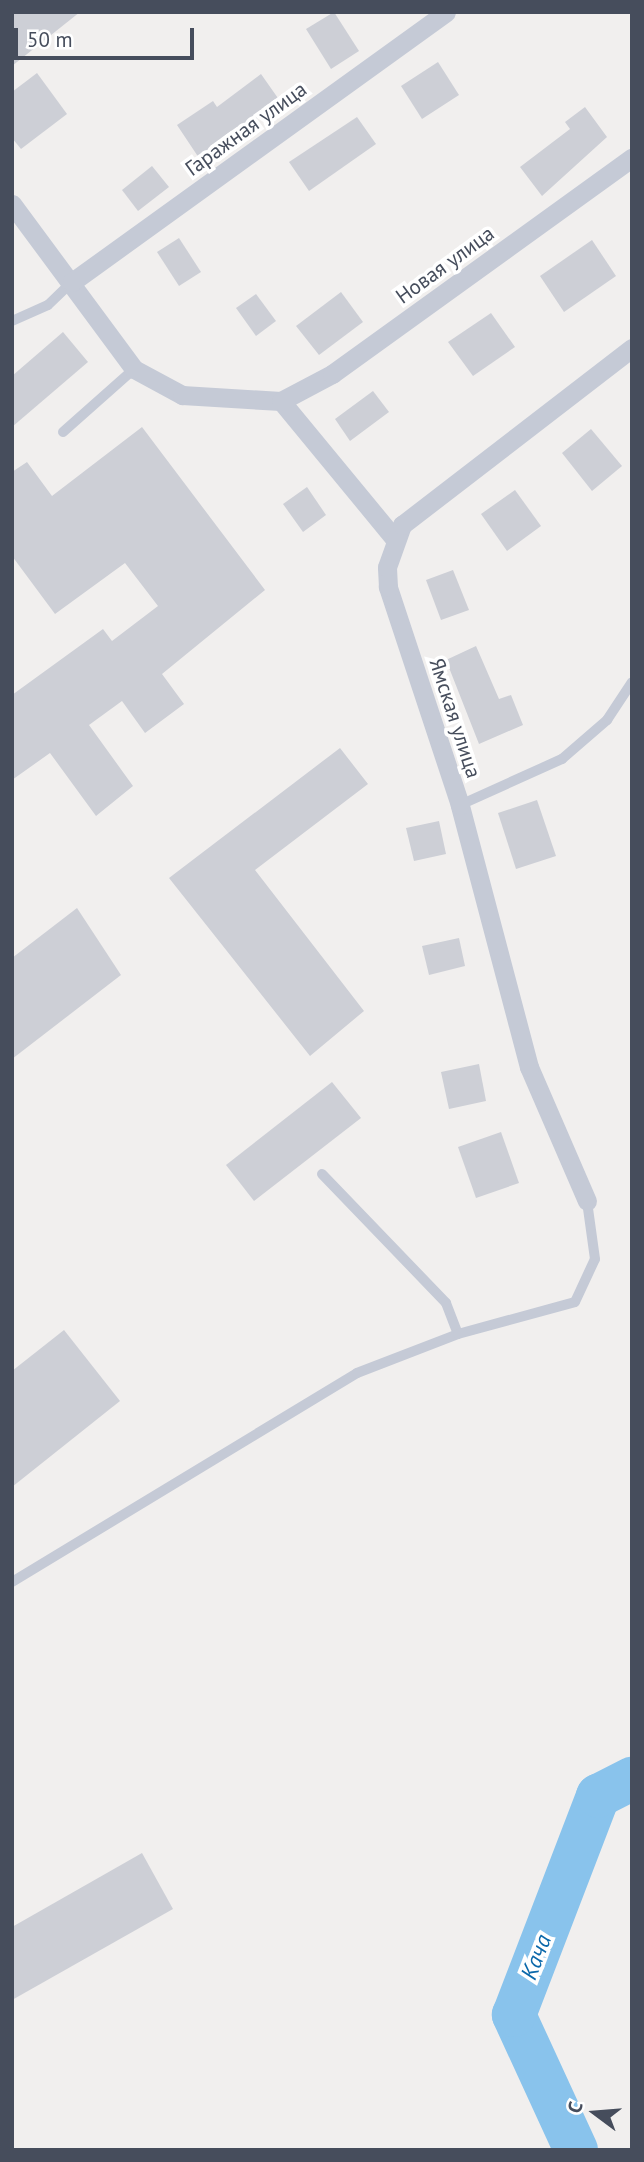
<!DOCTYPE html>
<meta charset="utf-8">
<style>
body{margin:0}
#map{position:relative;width:644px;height:2162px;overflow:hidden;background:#f1efee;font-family:"PT Sans",sans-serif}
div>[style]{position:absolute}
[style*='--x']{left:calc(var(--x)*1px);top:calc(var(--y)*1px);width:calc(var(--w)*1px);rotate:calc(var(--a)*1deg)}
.river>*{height:44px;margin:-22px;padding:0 22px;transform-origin:22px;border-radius:22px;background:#89c3ec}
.building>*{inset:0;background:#cdcfd6}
.lane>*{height:10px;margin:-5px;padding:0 5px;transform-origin:5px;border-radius:5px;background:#c5cad6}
.street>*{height:19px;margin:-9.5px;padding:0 9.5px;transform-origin:9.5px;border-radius:9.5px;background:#c5cad6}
span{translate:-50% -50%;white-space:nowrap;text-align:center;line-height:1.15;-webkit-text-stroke:7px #fff;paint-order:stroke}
.street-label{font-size:21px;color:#464d5c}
.water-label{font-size:23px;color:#0b68aa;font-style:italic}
.frame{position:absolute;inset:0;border:14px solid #464d5c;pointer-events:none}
.north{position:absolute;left:560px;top:2078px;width:70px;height:70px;-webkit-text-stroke:5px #fff;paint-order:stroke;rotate:286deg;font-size:19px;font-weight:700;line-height:28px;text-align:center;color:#464d5c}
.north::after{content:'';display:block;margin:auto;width:24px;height:32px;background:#464d5c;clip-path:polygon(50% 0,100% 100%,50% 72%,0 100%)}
.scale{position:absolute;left:14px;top:28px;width:180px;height:32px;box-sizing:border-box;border:4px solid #464d5c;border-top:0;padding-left:9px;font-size:21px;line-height:24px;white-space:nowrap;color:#464d5c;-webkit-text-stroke:5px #fff;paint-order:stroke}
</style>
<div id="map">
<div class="river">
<i style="--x:576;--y:2150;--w:149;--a:-114.7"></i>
<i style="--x:514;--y:2015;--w:235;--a:-69"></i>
<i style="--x:598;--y:1796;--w:38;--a:-27"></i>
</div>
<div class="building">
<i style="clip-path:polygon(12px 12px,80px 12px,12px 66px)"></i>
<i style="clip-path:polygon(334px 12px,359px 51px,331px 69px,306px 29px)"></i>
<i style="clip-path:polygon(438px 62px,459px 95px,422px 119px,401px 86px)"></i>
<i style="clip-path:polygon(37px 73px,67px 114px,21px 149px,12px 138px,12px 92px)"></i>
<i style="clip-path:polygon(261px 74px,280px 101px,201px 161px,177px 125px,213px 101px,217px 107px)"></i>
<i style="clip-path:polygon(585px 107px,607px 137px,542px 196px,520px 167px,570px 129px,565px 122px)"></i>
<i style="clip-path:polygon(357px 117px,376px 144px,309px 191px,289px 162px)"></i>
<i style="clip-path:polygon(152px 166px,169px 187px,138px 211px,122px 190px)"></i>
<i style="clip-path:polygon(179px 238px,201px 272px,179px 286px,157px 252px)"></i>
<i style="clip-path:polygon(592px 240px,616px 276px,564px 312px,540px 276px)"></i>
<i style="clip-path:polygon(341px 292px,363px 322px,319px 355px,296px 326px)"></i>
<i style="clip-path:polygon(256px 294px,276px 321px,256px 336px,236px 308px)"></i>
<i style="clip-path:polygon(491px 313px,515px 347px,473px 376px,448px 342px)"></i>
<i style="clip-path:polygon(63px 332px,88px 362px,12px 427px,12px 376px)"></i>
<i style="clip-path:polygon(373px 391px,389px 412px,350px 441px,335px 419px)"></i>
<i style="clip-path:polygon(142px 427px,265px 590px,162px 674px,184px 704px,145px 733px,122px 701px,89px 725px,133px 786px,96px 816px,50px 753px,12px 780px,12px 695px,103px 629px,112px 641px,158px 606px,125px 563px,55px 614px,12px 556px,12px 472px,27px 462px,52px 496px)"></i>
<i style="clip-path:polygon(591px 429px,622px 466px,592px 491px,562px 453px)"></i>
<i style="clip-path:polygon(307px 487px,326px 515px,303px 532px,283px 504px)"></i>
<i style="clip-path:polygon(515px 490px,541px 526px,507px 551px,481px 514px)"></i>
<i style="clip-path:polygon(453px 570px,469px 610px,441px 620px,426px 580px)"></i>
<i style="clip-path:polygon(476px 646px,499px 699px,511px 695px,523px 725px,479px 744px,446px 660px)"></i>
<i style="clip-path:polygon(340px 748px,368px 784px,255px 870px,364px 1011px,310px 1056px,169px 878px)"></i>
<i style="clip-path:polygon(537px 800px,556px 856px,516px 869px,498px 813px)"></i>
<i style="clip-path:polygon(439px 821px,446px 854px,414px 861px,406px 828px)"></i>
<i style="clip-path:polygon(77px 908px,121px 975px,12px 1059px,12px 958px)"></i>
<i style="clip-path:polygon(459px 938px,465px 966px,429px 975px,422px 946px)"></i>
<i style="clip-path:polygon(479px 1064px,486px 1101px,449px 1109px,441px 1072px)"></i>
<i style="clip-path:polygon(332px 1082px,361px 1118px,254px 1201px,226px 1165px)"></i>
<i style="clip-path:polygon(501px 1132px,519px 1183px,476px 1198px,458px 1147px)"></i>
<i style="clip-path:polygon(64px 1330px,120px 1401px,12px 1487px,12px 1371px)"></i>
<i style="clip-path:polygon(142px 1853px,173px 1909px,12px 2000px,12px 1927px)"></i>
</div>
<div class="lane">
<i style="--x:12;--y:321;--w:39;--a:-24"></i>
<i style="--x:48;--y:305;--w:33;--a:-44"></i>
<i style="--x:63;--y:432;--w:95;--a:-41.6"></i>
<i style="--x:460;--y:805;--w:112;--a:-24.3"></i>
<i style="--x:562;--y:759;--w:60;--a:-40.9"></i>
<i style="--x:607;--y:720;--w:45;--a:-56.7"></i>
<i style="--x:322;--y:1174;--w:179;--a:46.1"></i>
<i style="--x:446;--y:1303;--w:33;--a:69"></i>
<i style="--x:12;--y:1582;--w:403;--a:-31.2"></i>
<i style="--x:357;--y:1373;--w:108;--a:-21.1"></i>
<i style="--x:458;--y:1334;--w:121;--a:-15.3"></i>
<i style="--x:575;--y:1302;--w:47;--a:-65.1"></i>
<i style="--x:595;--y:1259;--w:59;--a:-97.9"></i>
</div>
<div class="street">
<i style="--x:12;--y:204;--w:205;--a:53.5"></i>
<i style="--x:134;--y:369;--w:55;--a:28.4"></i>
<i style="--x:182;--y:395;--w:99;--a:3.5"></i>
<i style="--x:281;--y:401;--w:178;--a:50.5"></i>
<i style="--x:72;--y:282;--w:461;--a:-35.8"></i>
<i style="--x:281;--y:401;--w:58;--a:-27.9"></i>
<i style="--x:332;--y:374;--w:370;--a:-35.8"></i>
<i style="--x:587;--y:1201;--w:146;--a:-113.4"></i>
<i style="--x:529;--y:1067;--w:271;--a:-104.8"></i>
<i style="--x:460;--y:805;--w:230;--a:-108.3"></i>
<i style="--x:388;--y:587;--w:20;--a:-93"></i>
<i style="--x:387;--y:567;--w:45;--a:-70.3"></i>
<i style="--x:402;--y:525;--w:290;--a:-37.6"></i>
</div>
<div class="street-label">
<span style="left:246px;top:129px;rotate:-36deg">Гаражная улица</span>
<span style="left:445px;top:265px;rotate:-36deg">Новая улица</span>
<span style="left:455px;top:718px;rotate:72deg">Ямская улица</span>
</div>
<div class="water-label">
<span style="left:536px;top:1957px;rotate:-69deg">Кача</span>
</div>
<div class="frame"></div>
<div class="north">С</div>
<div class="scale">50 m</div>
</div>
